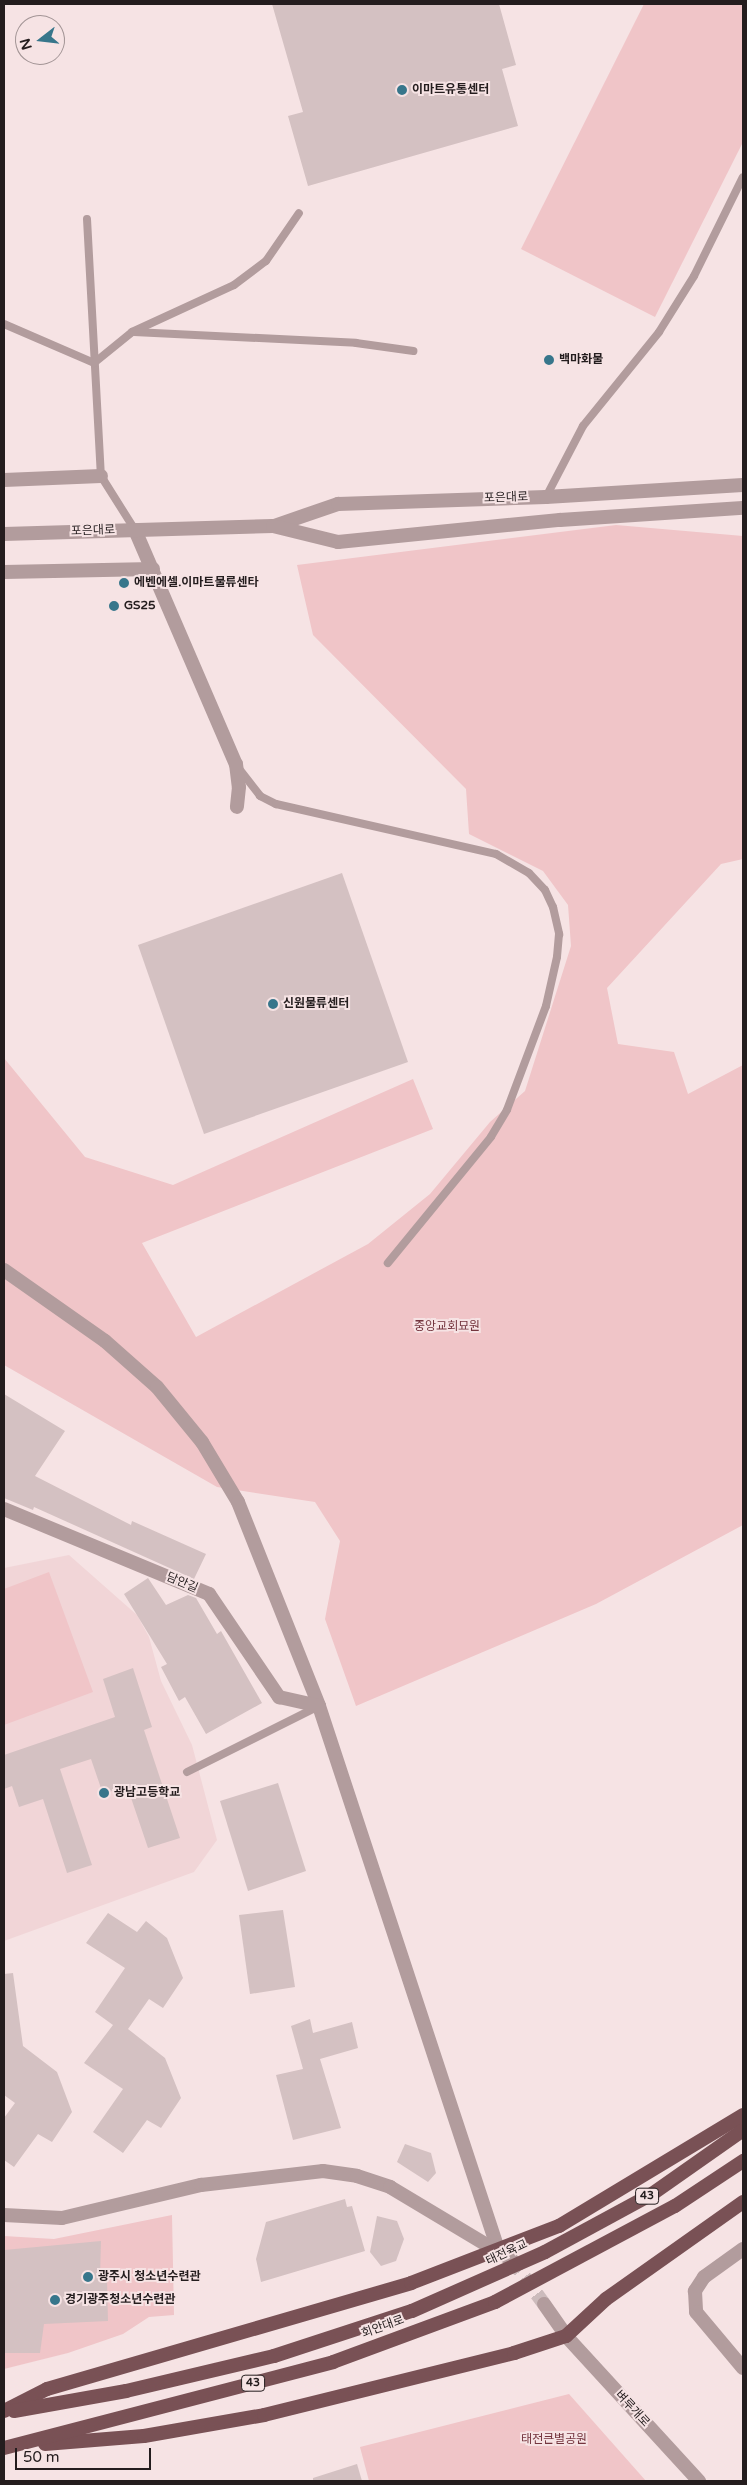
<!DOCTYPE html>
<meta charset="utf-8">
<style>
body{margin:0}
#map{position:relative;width:747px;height:2485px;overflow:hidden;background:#f6e3e4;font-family:"Varela Round","Noto Sans KR",sans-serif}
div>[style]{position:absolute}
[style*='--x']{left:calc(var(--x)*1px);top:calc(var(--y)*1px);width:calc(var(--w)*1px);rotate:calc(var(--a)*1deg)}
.built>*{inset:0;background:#f1d5d7}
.green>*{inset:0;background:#f0c5c8}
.building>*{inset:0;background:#d4c1c2}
.minor-tunnel>*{height:14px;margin-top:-7px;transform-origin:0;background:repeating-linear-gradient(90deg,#ccbbbc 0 14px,transparent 0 21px)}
.service>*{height:8px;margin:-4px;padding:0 4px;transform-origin:4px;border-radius:4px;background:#b29c9d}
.minor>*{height:14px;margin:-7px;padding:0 7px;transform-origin:7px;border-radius:7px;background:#b29c9d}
.tertiary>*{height:14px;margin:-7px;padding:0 7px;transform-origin:7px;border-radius:7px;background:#b29c9d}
.trunk>*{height:14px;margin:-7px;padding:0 7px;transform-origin:7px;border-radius:7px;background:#795155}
.dots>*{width:14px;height:14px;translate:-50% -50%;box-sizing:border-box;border:2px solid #f6e3e4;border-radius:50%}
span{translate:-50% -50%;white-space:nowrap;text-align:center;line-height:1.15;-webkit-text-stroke:4px #f6e3e4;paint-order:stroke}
.shield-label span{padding:1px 4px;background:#f6e3e4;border:1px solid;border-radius:4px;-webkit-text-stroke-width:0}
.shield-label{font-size:11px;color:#241d1e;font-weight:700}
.poi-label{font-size:12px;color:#241d1e;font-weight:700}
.left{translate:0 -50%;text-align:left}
.street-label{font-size:12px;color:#241d1e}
.park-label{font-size:12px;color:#74353e}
.frame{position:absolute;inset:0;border:5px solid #241d1e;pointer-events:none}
.north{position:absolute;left:15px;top:15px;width:50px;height:50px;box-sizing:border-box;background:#f6e3e4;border:1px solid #a29495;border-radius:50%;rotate:254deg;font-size:14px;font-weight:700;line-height:20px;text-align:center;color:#241d1e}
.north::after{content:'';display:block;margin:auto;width:18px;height:22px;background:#37768b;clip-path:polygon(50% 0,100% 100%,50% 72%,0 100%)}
.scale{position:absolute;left:15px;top:2448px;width:136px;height:22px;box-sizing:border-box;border:2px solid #241d1e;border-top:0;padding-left:6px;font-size:15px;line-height:18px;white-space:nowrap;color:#241d1e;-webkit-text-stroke:4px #f6e3e4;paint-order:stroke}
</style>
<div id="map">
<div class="built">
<i style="clip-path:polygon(69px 1555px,137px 1615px,149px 1637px,161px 1681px,192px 1745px,217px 1840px,194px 1872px,4px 1941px,4px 1568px)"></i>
</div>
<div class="green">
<i style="clip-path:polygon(644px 4px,743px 4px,743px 142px,655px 317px,521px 249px)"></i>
<i style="clip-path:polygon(616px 525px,743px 536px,743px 859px,721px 864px,607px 988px,618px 1044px,674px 1052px,688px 1094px,743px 1065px,743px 1525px,596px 1604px,356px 1706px,325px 1619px,340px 1541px,315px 1502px,217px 1487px,4px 1365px,4px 1058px,85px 1157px,173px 1185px,413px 1079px,433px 1129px,142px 1243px,196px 1337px,368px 1244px,430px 1194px,490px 1122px,525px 1091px,571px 946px,568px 905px,543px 871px,469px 834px,466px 789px,313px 635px,297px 565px)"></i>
<i style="clip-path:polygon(49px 1572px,93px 1692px,4px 1725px,4px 1589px)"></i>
<i style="clip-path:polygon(172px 2215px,174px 2315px,149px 2317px,123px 2334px,68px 2353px,4px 2369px,4px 2236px,54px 2239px)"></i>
<i style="clip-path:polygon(569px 2394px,646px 2481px,369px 2481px,360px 2447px)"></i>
</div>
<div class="building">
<i style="clip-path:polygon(272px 4px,499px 4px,516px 65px,502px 69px,518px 126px,308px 186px,288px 116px,303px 112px)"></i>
<i style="clip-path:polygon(342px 873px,408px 1062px,204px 1134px,138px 945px)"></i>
<i style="clip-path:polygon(4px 1394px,65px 1431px,35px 1476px,131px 1525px,132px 1521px,206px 1554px,194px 1579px,34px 1507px,33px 1510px,4px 1498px)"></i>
<i style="clip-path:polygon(148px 1578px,166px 1605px,188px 1595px,196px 1598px,217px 1634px,221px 1631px,262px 1703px,206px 1734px,185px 1697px,179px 1701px,161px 1667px,167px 1664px,124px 1594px)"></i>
<i style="clip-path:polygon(133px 1668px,152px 1727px,144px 1730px,180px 1838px,148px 1848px,127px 1786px,103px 1794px,91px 1759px,60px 1769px,92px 1865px,67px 1873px,43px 1799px,19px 1807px,12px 1786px,4px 1789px,4px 1755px,115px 1717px,103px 1679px)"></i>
<i style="clip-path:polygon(278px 1783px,306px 1871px,248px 1891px,220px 1801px)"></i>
<i style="clip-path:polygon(283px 1910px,295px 1987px,250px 1994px,239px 1915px)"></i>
<i style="clip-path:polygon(108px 1913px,137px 1932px,146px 1921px,167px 1938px,183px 1978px,163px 2008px,149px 1999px,128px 2029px,165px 2058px,181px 2098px,161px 2128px,147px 2120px,123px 2153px,93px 2132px,123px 2089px,84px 2063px,113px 2025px,95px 2012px,125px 1968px,86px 1943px)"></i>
<i style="clip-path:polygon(13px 1973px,23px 2046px,57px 2072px,72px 2112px,52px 2142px,38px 2134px,14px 2167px,4px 2160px,4px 2118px,15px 2103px,4px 2095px,4px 1974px)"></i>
<i style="clip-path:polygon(310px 2019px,313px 2033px,352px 2022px,358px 2048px,320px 2059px,341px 2128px,293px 2140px,276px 2075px,303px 2069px,291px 2026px)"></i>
<i style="clip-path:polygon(405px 2144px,431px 2153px,436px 2173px,428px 2182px,397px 2162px)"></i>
<i style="clip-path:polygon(345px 2199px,347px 2207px,352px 2206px,365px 2251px,261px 2282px,256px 2259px,266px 2222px)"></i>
<i style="clip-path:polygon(377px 2216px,397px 2221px,404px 2239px,396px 2261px,381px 2266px,370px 2252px)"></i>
<i style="clip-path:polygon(101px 2241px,100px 2278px,107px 2279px,108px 2321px,44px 2324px,40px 2353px,4px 2353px,4px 2250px)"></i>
<i style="clip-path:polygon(357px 2464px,362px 2481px,313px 2481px,313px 2478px)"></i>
</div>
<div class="minor-tunnel">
<i style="--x:512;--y:2260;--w:54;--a:54"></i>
</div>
<div class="service">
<i style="--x:87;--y:219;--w:257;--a:86.9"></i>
<i style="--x:101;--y:476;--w:64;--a:57.8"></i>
<i style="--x:4;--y:324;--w:98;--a:23.4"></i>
<i style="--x:94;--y:363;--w:49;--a:-39.2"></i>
<i style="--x:132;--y:332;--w:112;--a:-24.7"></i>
<i style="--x:234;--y:285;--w:40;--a:-37"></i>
<i style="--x:266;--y:261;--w:58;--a:-55.5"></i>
<i style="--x:134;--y:332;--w:222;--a:2.8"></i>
<i style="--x:356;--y:343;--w:58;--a:8"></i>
<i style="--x:546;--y:497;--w:80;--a:-62.5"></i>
<i style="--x:583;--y:426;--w:121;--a:-51"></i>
<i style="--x:659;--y:332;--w:66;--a:-58"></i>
<i style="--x:694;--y:276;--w:110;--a:-63.7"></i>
<i style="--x:240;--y:770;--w:33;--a:52"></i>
<i style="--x:260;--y:796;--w:18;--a:27"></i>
<i style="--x:276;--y:804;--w:226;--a:12.8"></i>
<i style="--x:496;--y:854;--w:38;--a:30"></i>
<i style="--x:529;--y:873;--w:23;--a:47"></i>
<i style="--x:545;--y:890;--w:19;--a:65"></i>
<i style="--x:553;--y:907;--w:28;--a:77"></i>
<i style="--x:559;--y:934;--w:23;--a:95"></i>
<i style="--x:557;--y:957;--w:50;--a:102.7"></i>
<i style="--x:546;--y:1006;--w:111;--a:110.6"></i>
<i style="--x:507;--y:1110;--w:31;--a:121"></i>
<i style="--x:491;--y:1137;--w:163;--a:129.3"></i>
<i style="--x:187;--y:1772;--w:145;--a:-26.6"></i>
</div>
<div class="minor">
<i style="--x:4;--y:480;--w:97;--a:-2.4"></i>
<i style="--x:135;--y:530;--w:255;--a:66.7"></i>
<i style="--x:236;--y:764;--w:23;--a:83"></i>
<i style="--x:239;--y:787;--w:20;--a:96"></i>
<i style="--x:4;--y:572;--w:149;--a:-1.2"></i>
<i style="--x:4;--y:1270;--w:123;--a:35.1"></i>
<i style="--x:105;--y:1341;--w:69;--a:41.5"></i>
<i style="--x:157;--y:1387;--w:71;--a:50.7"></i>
<i style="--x:202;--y:1442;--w:70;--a:59"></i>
<i style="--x:238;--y:1502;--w:219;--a:68.3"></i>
<i style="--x:319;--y:1706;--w:572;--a:71.76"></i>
<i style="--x:4;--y:1509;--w:222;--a:22.5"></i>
<i style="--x:209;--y:1594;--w:125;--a:55.8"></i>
<i style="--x:279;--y:1697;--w:41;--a:12.7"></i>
<i style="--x:4;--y:2215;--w:58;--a:3"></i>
<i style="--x:62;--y:2218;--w:143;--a:-13.4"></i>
<i style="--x:201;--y:2185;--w:123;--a:-6.5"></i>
<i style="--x:323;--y:2171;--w:34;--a:8"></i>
<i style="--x:357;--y:2176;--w:35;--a:18"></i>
<i style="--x:390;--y:2187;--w:142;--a:30.9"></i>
<i style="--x:743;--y:2249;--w:48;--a:144.3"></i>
<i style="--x:704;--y:2277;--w:17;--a:123"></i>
<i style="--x:695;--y:2291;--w:21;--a:87"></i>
<i style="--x:696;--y:2312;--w:73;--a:50"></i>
<i style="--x:544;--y:2304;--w:39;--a:55"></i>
</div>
<div class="tertiary">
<i style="--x:274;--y:526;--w:68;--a:-19"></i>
<i style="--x:338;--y:504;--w:208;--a:-1.9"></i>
<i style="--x:546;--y:497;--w:197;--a:-3.5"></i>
<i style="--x:4;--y:534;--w:269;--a:-1.7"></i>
<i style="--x:273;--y:526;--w:67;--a:13.8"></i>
<i style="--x:338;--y:542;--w:223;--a:-5.7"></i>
<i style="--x:560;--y:520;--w:183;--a:-3.8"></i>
<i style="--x:566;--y:2336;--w:197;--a:47.5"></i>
</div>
<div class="trunk">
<i style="--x:4;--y:2411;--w:48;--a:-27.1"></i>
<i style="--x:47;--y:2389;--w:379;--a:-16.2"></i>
<i style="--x:411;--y:2283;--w:159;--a:-21.1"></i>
<i style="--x:559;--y:2226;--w:215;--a:-31.1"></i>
<i style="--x:14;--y:2411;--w:114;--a:-10.1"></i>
<i style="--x:126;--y:2391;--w:152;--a:-13.3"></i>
<i style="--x:274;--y:2356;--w:145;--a:-18.1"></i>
<i style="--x:412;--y:2311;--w:145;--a:-23.9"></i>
<i style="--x:545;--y:2252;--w:122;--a:-28.5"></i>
<i style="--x:652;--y:2194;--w:111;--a:-35.1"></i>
<i style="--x:45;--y:2444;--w:99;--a:-4.6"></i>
<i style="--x:144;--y:2436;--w:122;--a:-9.9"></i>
<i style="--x:264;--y:2415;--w:258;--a:-13.9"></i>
<i style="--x:514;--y:2353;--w:55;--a:-18.1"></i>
<i style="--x:566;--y:2336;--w:54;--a:-42.8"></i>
<i style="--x:606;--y:2299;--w:168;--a:-35.3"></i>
<i style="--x:4;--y:2448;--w:340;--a:-14.6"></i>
<i style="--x:333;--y:2362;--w:173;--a:-20.3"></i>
<i style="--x:495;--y:2302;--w:204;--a:-28.1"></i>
<i style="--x:675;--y:2206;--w:82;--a:-33.5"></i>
</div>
<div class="dots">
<i style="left:402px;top:90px;background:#37768b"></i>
<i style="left:549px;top:360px;background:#37768b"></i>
<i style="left:124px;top:583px;background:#37768b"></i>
<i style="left:114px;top:606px;background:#37768b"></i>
<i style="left:273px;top:1004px;background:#37768b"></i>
<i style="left:104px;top:1793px;background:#37768b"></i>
<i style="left:88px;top:2277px;background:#37768b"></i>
<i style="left:55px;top:2300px;background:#37768b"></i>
</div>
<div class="shield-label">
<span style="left:647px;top:2196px">43</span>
<span style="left:253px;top:2383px">43</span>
</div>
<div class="poi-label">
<span class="left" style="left:412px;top:90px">이마트유통센터</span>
<span class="left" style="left:559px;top:360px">백마화물</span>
<span class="left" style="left:134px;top:583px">에벤에셀.이마트물류센타</span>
<span class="left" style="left:124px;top:606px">GS25</span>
<span class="left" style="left:283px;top:1004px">신원물류센터</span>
<span class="left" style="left:114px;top:1793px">광남고등학교</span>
<span class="left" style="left:98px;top:2277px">광주시 청소년수련관</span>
<span class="left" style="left:65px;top:2300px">경기광주청소년수련관</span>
</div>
<div class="street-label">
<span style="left:506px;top:498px;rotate:-2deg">포은대로</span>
<span style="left:93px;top:531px;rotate:-2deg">포은대로</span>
<span style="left:182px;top:1583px;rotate:23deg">담안길</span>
<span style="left:507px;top:2253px;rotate:-25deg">태전육교</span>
<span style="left:383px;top:2327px;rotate:-20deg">회안대로</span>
<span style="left:632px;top:2409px;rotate:47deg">벼루개로</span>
</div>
<div class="park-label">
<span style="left:447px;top:1327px">중앙교회묘원</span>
<span style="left:554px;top:2440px">태전큰별공원</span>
</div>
<div class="frame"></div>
<div class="north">N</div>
<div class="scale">50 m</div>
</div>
